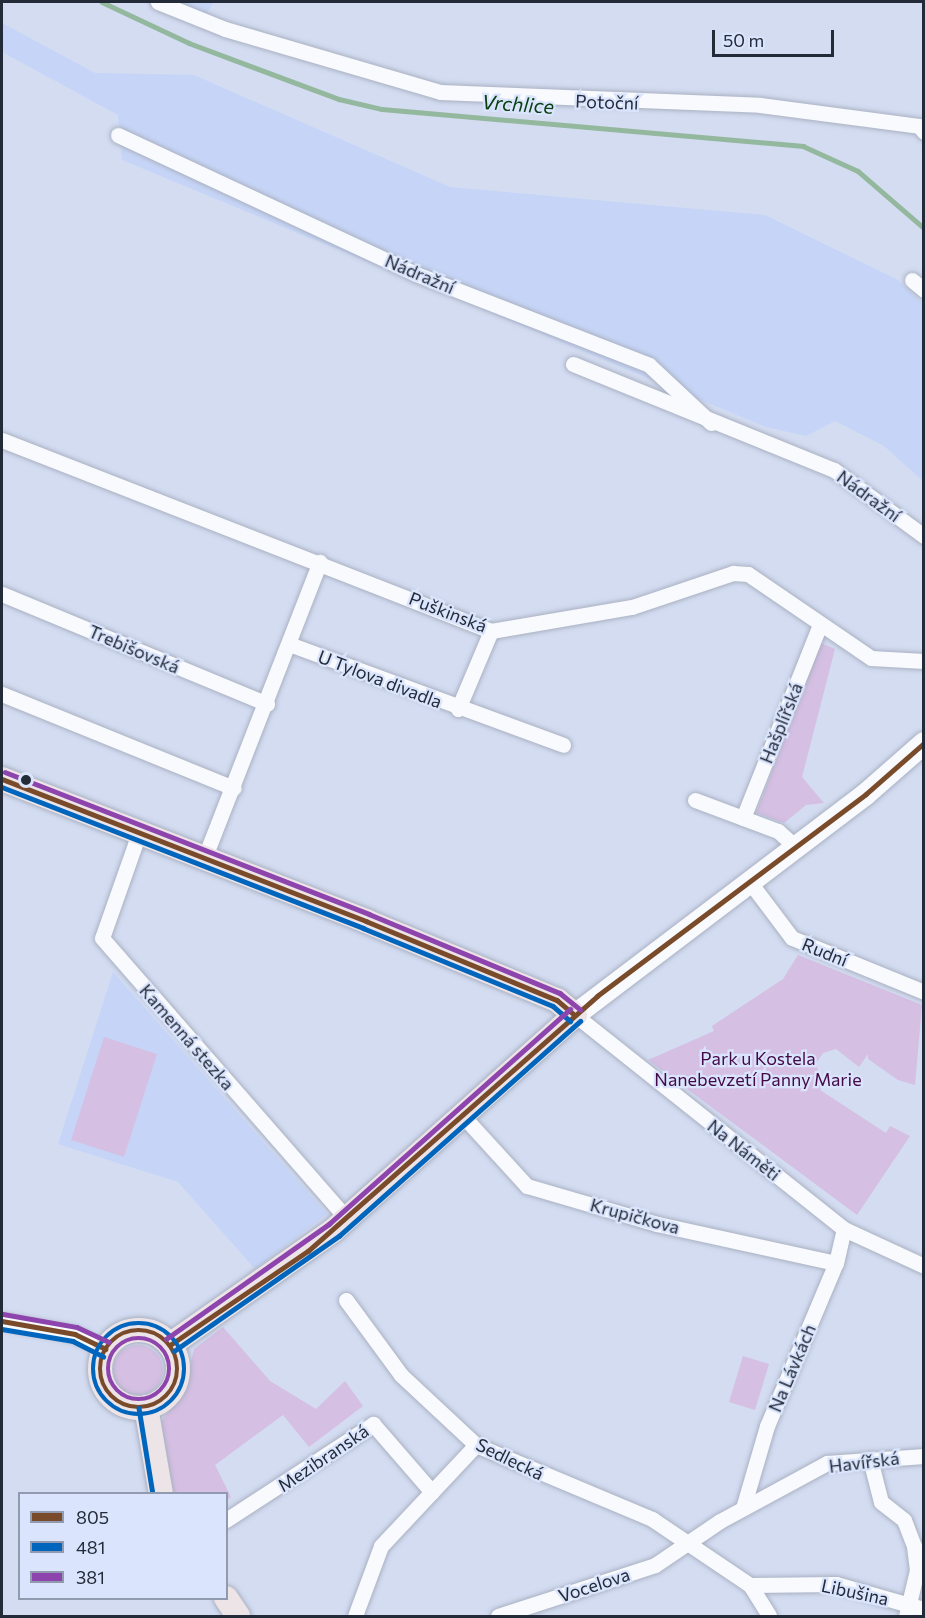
<!DOCTYPE html>
<meta charset="utf-8">
<style>
body{margin:0}
#map{position:relative;width:925px;height:1618px;overflow:hidden;background:#d3dcf1;font-family:Commissioner,sans-serif}
div>[style]{position:absolute}
[style*='--x']{left:calc(var(--x)*1px);top:calc(var(--y)*1px);width:calc(var(--w)*1px);rotate:calc(var(--a)*1deg)}
.built>*{inset:0;background:#c6d5f7}
.green>*{inset:0;background:#d5bfe3}
.round{border-radius:50%}
.stream>*{height:4.5px;margin:-2.25px;padding:0 2.25px;transform-origin:2.25px;border-radius:2.25px;background:#93b89d}
.roads{filter:drop-shadow(0 0 2px #aab1c2) drop-shadow(0 0 2px #aab1c2)}
.street>*{height:15px;margin:-7.5px;padding:0 7.5px;transform-origin:7.5px;border-radius:7.5px;background:#f8fafd}
.secondary>*{height:22px;margin:-11px;padding:0 11px;transform-origin:11px;border-radius:11px;background:#f8fafd}
.primary>*{height:24px;margin:-12px;padding:0 12px;transform-origin:12px;border-radius:12px;background:#ece4e7}
.primary>.ring{margin:-12px;padding:0;box-sizing:content-box;background:none;border:24px solid #ece4e7;border-radius:50%}
.bus-1>*{height:4.5px;margin:-2.25px;padding:0 2.25px;transform-origin:2.25px;border-radius:2.25px;background:#7a4b2a}
.bus-1>.ring{margin:-2.25px;padding:0;box-sizing:content-box;background:none;border:4.5px solid #7a4b2a;border-radius:50%}
.bus-2>*{height:4.5px;margin:-2.25px;padding:0 2.25px;transform-origin:2.25px;border-radius:2.25px;background:#0065bd}
.bus-2>.ring{margin:-2.25px;padding:0;box-sizing:content-box;background:none;border:4.5px solid #0065bd;border-radius:50%}
.bus-3>*{height:4.5px;margin:-2.25px;padding:0 2.25px;transform-origin:2.25px;border-radius:2.25px;background:#8e44ad}
.bus-3>.ring{margin:-2.25px;padding:0;box-sizing:content-box;background:none;border:4.5px solid #8e44ad;border-radius:50%}
.dots>*{width:16px;height:16px;translate:-50% -50%;box-sizing:border-box;border:3px solid #dae5fd;border-radius:50%}
span{translate:-50% -50%;white-space:nowrap;text-align:center;line-height:1.15;-webkit-text-stroke:4.5px #dae5fd;paint-order:stroke}
.street-label{font-size:18px;color:#232a38}
.park-label{font-size:18px;color:#440947}
.water-label{font-size:20px;color:#094012;font-style:italic}
.frame{position:absolute;inset:0;border:3px solid #232a38;pointer-events:none}
.legend{position:absolute;left:18px;top:1492px;width:210px;height:108px;box-sizing:border-box;background:#dae5fd;border:2px solid #919aae;margin:0;padding:8px 10px;list-style:none;font-size:18px;color:#232a38}
.legend li{display:flex;align-items:center;gap:12px;height:30px}
.legend b{width:30px;border:2px solid #919aae}
.scale{position:absolute;left:712px;top:30px;width:122px;height:27px;box-sizing:border-box;border:3px solid #232a38;border-top:0;padding-left:8px;font-size:18px;line-height:21px;white-space:nowrap;color:#232a38;-webkit-text-stroke:4px #dae5fd;paint-order:stroke}
</style>
<div id="map">
<div class="built">
<i style="clip-path:polygon(165px 2px,213px 2px,204px 21px)"></i>
<i style="clip-path:polygon(2px 23px,95px 73px,194px 75px,450px 187px,765px 215px,898px 280px,923px 304px,923px 481px,884px 446px,835px 421px,806px 436px,766px 427px,122px 160px,118px 115px,2px 52px)"></i>
<i style="clip-path:polygon(113px 972px,327px 1214px,255px 1269px,178px 1182px,58px 1144px)"></i>
</div>
<div class="green">
<i style="clip-path:polygon(821px 643px,835px 649px,802px 777px,824px 803px,806px 805px,784px 823px,756px 813px)"></i>
<i style="clip-path:polygon(798px 955px,922px 1005px,915px 1085px,898px 1080px,868px 1059px,868px 1054px,859px 1067px,836px 1049px,823px 1053px,816px 1063px,819px 1077px,828px 1079px,820px 1090px,886px 1133px,890px 1126px,910px 1136px,857px 1215px,648px 1060px,714px 1031px,712px 1026px,783px 979px)"></i>
<i style="clip-path:polygon(104px 1037px,157px 1054px,124px 1157px,71px 1140px)"></i>
<i style="clip-path:polygon(223px 1327px,270px 1381px,316px 1409px,345px 1381px,363px 1406px,309px 1447px,283px 1415px,215px 1465px,231px 1497px,227px 1500px,226px 1494px,170px 1493px,161px 1422px,185px 1387px,194px 1349px)"></i>
<i class="round" style="left:113px;top:1345px;width:50px;height:50px"></i>
<i style="clip-path:polygon(743px 1356px,769px 1364px,755px 1410px,729px 1402px)"></i>
</div>
<div class="stream">
<i style="--x:102;--y:2;--w:96;--a:25.2"></i>
<i style="--x:189;--y:43;--w:160;--a:20.5"></i>
<i style="--x:339;--y:99;--w:44;--a:13.1"></i>
<i style="--x:382;--y:109;--w:423;--a:5"></i>
<i style="--x:803;--y:146;--w:60;--a:24.4"></i>
<i style="--x:858;--y:171;--w:87;--a:40.8"></i>
</div>
<div class="roads">
<div class="street">
<i style="--x:158;--y:2;--w:72;--a:21.9"></i>
<i style="--x:225;--y:29;--w:224;--a:16.3"></i>
<i style="--x:440;--y:92;--w:320;--a:2.3"></i>
<i style="--x:760;--y:105;--w:160;--a:7.5"></i>
<i style="--x:919;--y:126;--w:8;--a:50"></i>
<i style="--x:118;--y:135;--w:329;--a:25"></i>
<i style="--x:416;--y:274;--w:250;--a:21.3"></i>
<i style="--x:649;--y:365;--w:85;--a:43.1"></i>
<i style="--x:912;--y:280;--w:16;--a:40"></i>
<i style="--x:573;--y:364;--w:282;--a:22.1"></i>
<i style="--x:834;--y:470;--w:112;--a:36.3"></i>
<i style="--x:2;--y:440;--w:525;--a:21.34"></i>
<i style="--x:491;--y:631;--w:143;--a:-9.7"></i>
<i style="--x:632;--y:607;--w:107;--a:-18.6"></i>
<i style="--x:733;--y:573;--w:15;--a:4"></i>
<i style="--x:748;--y:574;--w:149;--a:34.3"></i>
<i style="--x:871;--y:658;--w:53;--a:3.2"></i>
<i style="--x:2;--y:594;--w:287;--a:22.5"></i>
<i style="--x:289;--y:644;--w:292;--a:20.2"></i>
<i style="--x:2;--y:694;--w:250;--a:22.1"></i>
<i style="--x:458;--y:709;--w:85;--a:-67.1"></i>
<i style="--x:695;--y:800;--w:89;--a:20.5"></i>
<i style="--x:778;--y:831;--w:24;--a:42"></i>
<i style="--x:743;--y:818;--w:206;--a:-68.3"></i>
<i style="--x:139;--y:833;--w:111;--a:109.4"></i>
<i style="--x:102;--y:938;--w:373;--a:48.9"></i>
<i style="--x:204;--y:859;--w:319;--a:-68.7"></i>
<i style="--x:749;--y:881;--w:71;--a:53"></i>
<i style="--x:792;--y:938;--w:143;--a:22.2"></i>
<i style="--x:575;--y:1015;--w:344;--a:38.5"></i>
<i style="--x:844;--y:1229;--w:88;--a:24.8"></i>
<i style="--x:463;--y:1116;--w:95;--a:47.6"></i>
<i style="--x:527;--y:1186;--w:135;--a:16.3"></i>
<i style="--x:657;--y:1224;--w:183;--a:12.3"></i>
<i style="--x:346;--y:1300;--w:93;--a:53.7"></i>
<i style="--x:401;--y:1375;--w:103;--a:43"></i>
<i style="--x:476;--y:1445;--w:191;--a:22.8"></i>
<i style="--x:652;--y:1519;--w:118;--a:34"></i>
<i style="--x:750;--y:1585;--w:36;--a:58"></i>
<i style="--x:2;--y:1321;--w:74;--a:10.1"></i>
<i style="--x:75;--y:1334;--w:34;--a:26"></i>
<i style="--x:870;--y:1459;--w:44;--a:75.7"></i>
<i style="--x:881;--y:1502;--w:29;--a:38"></i>
<i style="--x:904;--y:1520;--w:28;--a:69"></i>
<i style="--x:914;--y:1546;--w:24;--a:83"></i>
<i style="--x:917;--y:1570;--w:47;--a:103.4"></i>
<i style="--x:743;--y:1508;--w:85;--a:-73.7"></i>
<i style="--x:767;--y:1426;--w:177;--a:-67.1"></i>
<i style="--x:836;--y:1263;--w:35;--a:-77"></i>
<i style="--x:226;--y:1520;--w:176;--a:-33.1"></i>
<i style="--x:373;--y:1424;--w:90;--a:49.1"></i>
<i style="--x:750;--y:1585;--w:86;--a:-0.7"></i>
<i style="--x:836;--y:1584;--w:91;--a:15.9"></i>
<i style="--x:355;--y:1616;--w:75;--a:-69.6"></i>
<i style="--x:381;--y:1546;--w:139;--a:-46.8"></i>
<i style="--x:498;--y:1616;--w:165;--a:-18"></i>
<i style="--x:655;--y:1565;--w:78;--a:-34.1"></i>
<i style="--x:720;--y:1521;--w:122;--a:-28.5"></i>
<i style="--x:827;--y:1463;--w:97;--a:-4.1"></i>
</div>
<div class="secondary">
<i style="--x:575;--y:1015;--w:365;--a:-37.2"></i>
<i style="--x:866;--y:794;--w:77;--a:-41.3"></i>
</div>
<div class="primary">
<i style="--x:2;--y:779;--w:391;--a:21.3"></i>
<i style="--x:366;--y:921;--w:207;--a:22.5"></i>
<i style="--x:557;--y:1000;--w:23;--a:40"></i>
<i style="--x:575;--y:1015;--w:323;--a:138.3"></i>
<i style="--x:334;--y:1230;--w:200;--a:145"></i>
<i class="ring" style="left:100px;top:1330px;width:54px;height:54px"></i>
<i style="--x:146;--y:1407;--w:88;--a:80.2"></i>
<i style="--x:226;--y:1598;--w:22;--a:56"></i>
</div>
</div>
<div class="bus-1">
<i style="--x:2;--y:779;--w:391;--a:21.3"></i>
<i style="--x:366;--y:921;--w:207;--a:22.5"></i>
<i style="--x:557;--y:1000;--w:23;--a:40"></i>
<i style="--x:2;--y:1321;--w:74;--a:10.1"></i>
<i style="--x:75;--y:1334;--w:34;--a:26"></i>
<i class="ring" style="left:100px;top:1330px;width:73.5px;height:73.5px"></i>
<i style="--x:170;--y:1345;--w:167;--a:-34.3"></i>
<i style="--x:308;--y:1251;--w:385;--a:-41.4"></i>
<i style="--x:597;--y:996;--w:336;--a:-36.9"></i>
<i style="--x:866;--y:794;--w:77;--a:-41.3"></i>
</div>
<div class="bus-2">
<i style="--x:2;--y:787;--w:388;--a:21.3"></i>
<i style="--x:363;--y:928;--w:205;--a:22.3"></i>
<i style="--x:553;--y:1006;--w:23;--a:41"></i>
<i class="ring" style="left:93px;top:1323px;width:87.5px;height:87.5px"></i>
<i style="--x:2;--y:1329;--w:72;--a:9.6"></i>
<i style="--x:73;--y:1341;--w:34;--a:27"></i>
<i style="--x:174;--y:1351;--w:201;--a:-34.9"></i>
<i style="--x:339;--y:1236;--w:323;--a:-41.7"></i>
<i style="--x:139;--y:1408;--w:87;--a:80.8"></i>
</div>
<div class="bus-3">
<i style="--x:5;--y:772;--w:391;--a:21.3"></i>
<i style="--x:369;--y:914;--w:207;--a:22.5"></i>
<i style="--x:560;--y:993;--w:26;--a:39"></i>
<i style="--x:3;--y:1314;--w:75;--a:10"></i>
<i style="--x:77;--y:1327;--w:35;--a:25"></i>
<i class="ring" style="left:108px;top:1338px;width:57.5px;height:57.5px"></i>
<i style="--x:166;--y:1339;--w:199;--a:-35.2"></i>
<i style="--x:329;--y:1224;--w:323;--a:-41.7"></i>
</div>
<div class="dots">
<i style="left:26px;top:780px;background:#232a38"></i>
</div>
<div class="street-label">
<span style="left:607px;top:102px;rotate:2deg">Potoční</span>
<span style="left:420px;top:274px;rotate:23deg">Nádražní</span>
<span style="left:869px;top:496px;rotate:36deg">Nádražní</span>
<span style="left:448px;top:612px;rotate:21deg">Puškinská</span>
<span style="left:134px;top:649px;rotate:23deg">Trebišovská</span>
<span style="left:380px;top:679px;rotate:21deg">U Tylova divadla</span>
<span style="left:781px;top:723px;rotate:-68deg">Hašplířská</span>
<span style="left:825px;top:952px;rotate:22deg">Rudní</span>
<span style="left:187px;top:1037px;rotate:49deg">Kamenná stezka</span>
<span style="left:744px;top:1150px;rotate:38deg">Na Náměti</span>
<span style="left:635px;top:1216px;rotate:15deg">Krupičkova</span>
<span style="left:792px;top:1368px;rotate:-67deg">Na Lávkách</span>
<span style="left:323px;top:1458px;rotate:-34deg">Mezibranská</span>
<span style="left:510px;top:1459px;rotate:26deg">Sedlecká</span>
<span style="left:864px;top:1462px;rotate:-7deg">Havířská</span>
<span style="left:594px;top:1585px;rotate:-18deg">Vocelova</span>
<span style="left:855px;top:1592px;rotate:12deg">Libušina</span>
</div>
<div class="park-label">
<span style="left:758px;top:1069px">Park u Kostela<br>Nanebevzetí Panny Marie</span>
</div>
<div class="water-label">
<span style="left:518px;top:104px;rotate:4deg">Vrchlice</span>
</div>
<div class="frame"></div>
<ul class="legend">
<li><b style="height:8px;background:#7a4b2a"></b>805</li>
<li><b style="height:8px;background:#0065bd"></b>481</li>
<li><b style="height:8px;background:#8e44ad"></b>381</li>
</ul>
<div class="scale">50 m</div>
</div>
